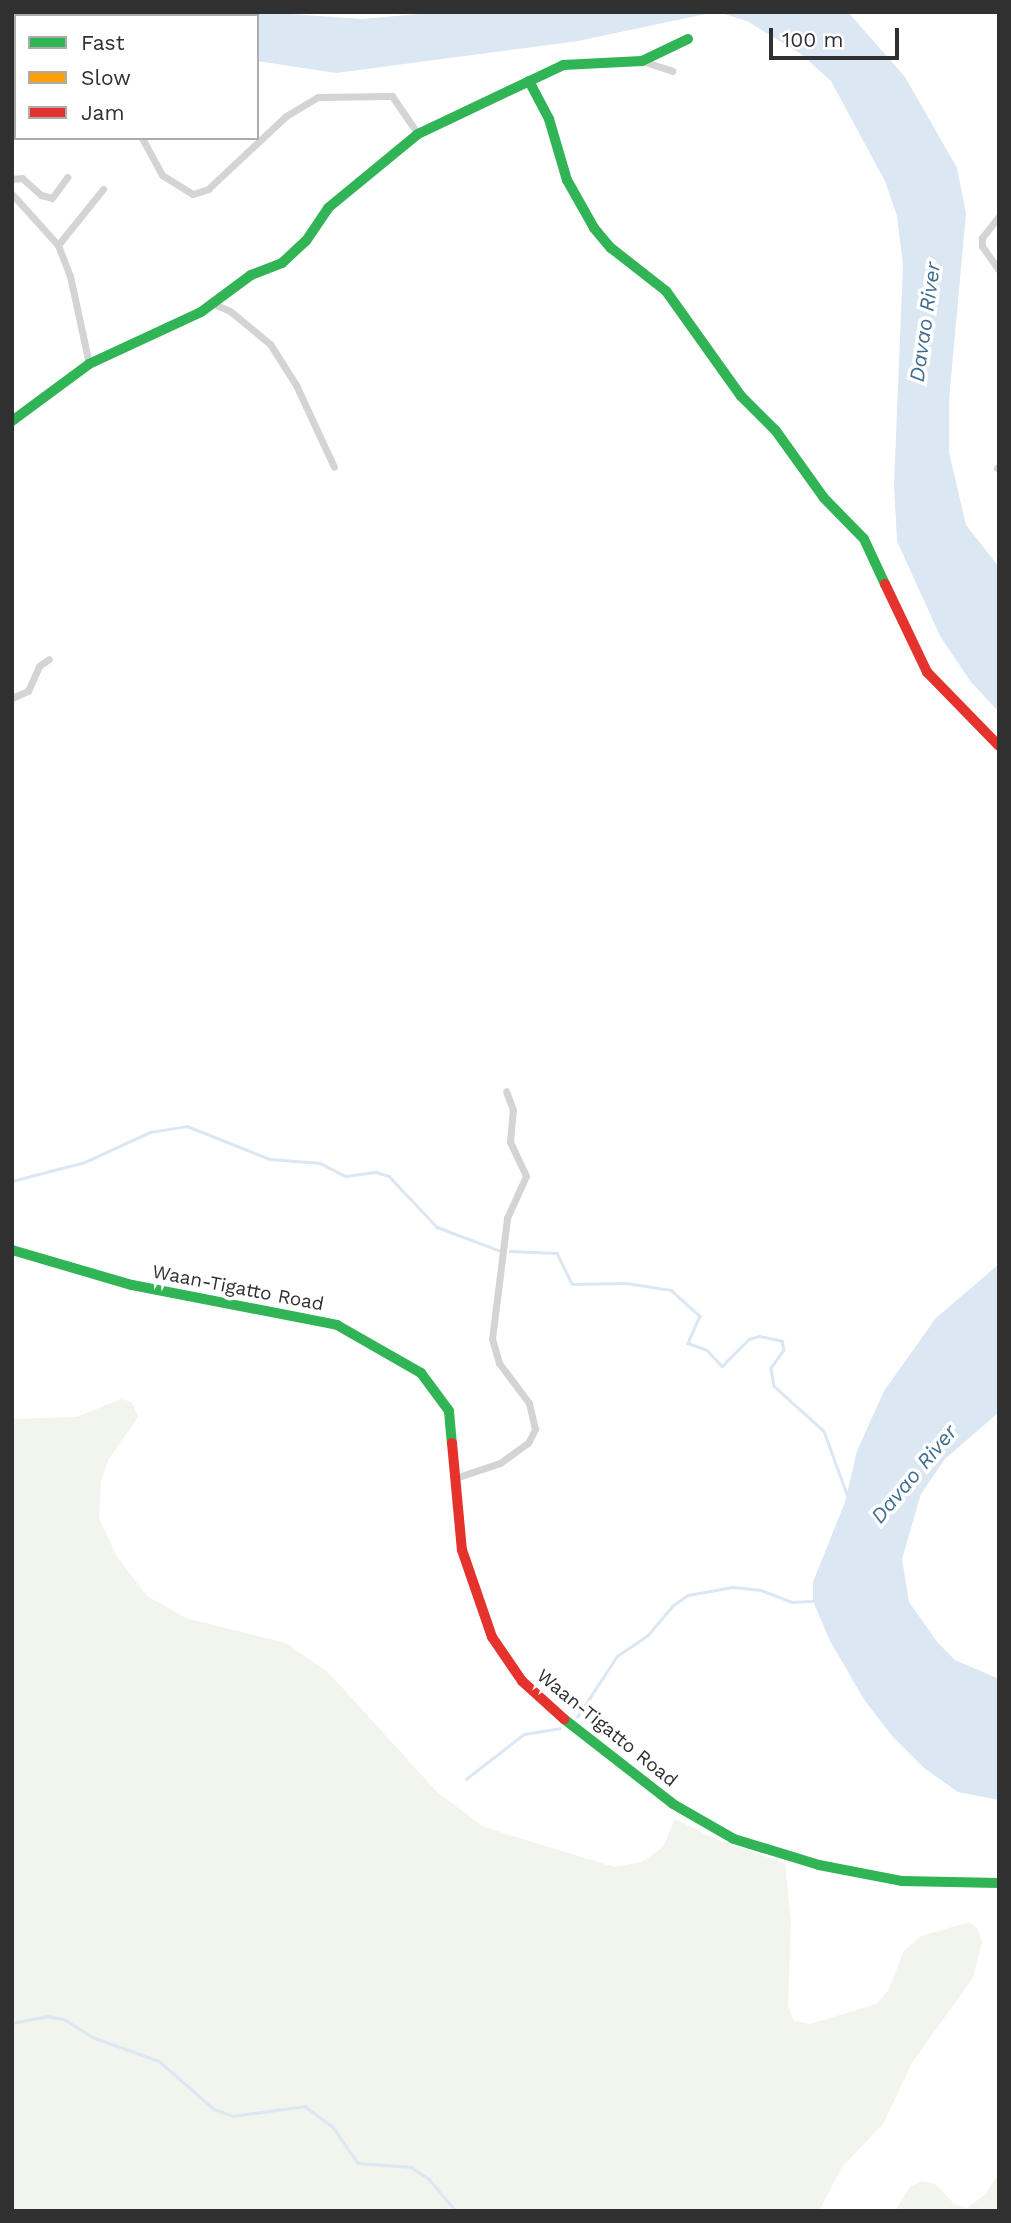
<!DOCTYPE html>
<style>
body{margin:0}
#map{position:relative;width:1011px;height:2223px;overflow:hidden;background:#fff;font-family:"Work Sans",sans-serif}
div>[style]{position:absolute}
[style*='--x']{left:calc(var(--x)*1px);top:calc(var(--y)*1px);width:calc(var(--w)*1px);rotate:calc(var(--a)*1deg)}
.green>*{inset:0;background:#f1f5ed}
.water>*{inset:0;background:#dbe7f2}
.stream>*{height:2.5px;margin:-1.25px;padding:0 1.25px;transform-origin:1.25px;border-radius:1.25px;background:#dbe7f2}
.street>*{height:7px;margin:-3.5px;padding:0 3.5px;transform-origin:3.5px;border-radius:3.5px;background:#d4d4d4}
.fast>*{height:10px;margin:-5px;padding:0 5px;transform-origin:5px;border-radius:5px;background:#30b455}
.slow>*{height:10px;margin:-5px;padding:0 5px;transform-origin:5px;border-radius:5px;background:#ff9f0a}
.jam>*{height:10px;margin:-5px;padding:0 5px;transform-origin:5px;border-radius:5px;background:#e5322d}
span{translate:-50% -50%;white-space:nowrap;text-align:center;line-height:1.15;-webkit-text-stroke:7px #fff;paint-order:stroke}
.street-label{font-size:19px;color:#303030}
.water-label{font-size:21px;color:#3e6d91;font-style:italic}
.frame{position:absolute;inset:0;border:14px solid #303030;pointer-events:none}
.legend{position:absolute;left:14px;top:14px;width:245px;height:126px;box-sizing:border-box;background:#fff;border:2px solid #acacac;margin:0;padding:9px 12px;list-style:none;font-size:21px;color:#303030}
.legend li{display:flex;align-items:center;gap:14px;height:35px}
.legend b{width:35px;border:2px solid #acacac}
.scale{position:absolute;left:769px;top:28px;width:130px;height:32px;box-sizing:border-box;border:4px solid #303030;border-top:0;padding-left:9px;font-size:21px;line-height:24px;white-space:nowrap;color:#303030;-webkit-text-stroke:5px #fff;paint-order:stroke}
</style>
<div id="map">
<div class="green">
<i style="clip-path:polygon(121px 1399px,132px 1402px,138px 1417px,108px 1460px,101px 1482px,99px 1518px,117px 1557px,147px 1596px,186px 1618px,286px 1643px,328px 1672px,438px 1793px,484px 1827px,614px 1867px,642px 1862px,663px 1847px,675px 1819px,715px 1839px,785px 1863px,791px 1922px,788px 2006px,794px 2021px,810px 2024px,876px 2004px,888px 1991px,904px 1951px,921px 1936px,969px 1922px,978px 1929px,982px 1942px,973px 1978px,913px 2061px,883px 2124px,842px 2167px,819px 2211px,12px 2211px,12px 1419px,77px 1417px)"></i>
<i style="clip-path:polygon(999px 2173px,999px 2211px,895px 2211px,910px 2187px,922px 2181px,936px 2184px,954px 2204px,967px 2208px,986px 2194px)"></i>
</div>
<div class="water">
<i style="clip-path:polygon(140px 12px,262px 12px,362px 19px,442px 12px,715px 12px,578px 41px,336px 73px,257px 61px,257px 16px)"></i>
<i style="clip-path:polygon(718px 12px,848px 12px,905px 77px,957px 168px,966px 213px,949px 400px,949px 452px,966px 525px,999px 567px,999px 712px,971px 682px,940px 636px,897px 541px,894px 484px,903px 265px,897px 216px,885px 181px,831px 81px,801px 54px,747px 21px)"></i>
<i style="clip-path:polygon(999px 1264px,999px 1412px,945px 1459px,921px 1494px,902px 1559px,909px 1602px,938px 1643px,955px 1660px,999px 1679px,999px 1800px,958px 1792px,924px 1768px,893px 1737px,865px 1701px,830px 1641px,813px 1601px,813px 1582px,845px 1502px,857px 1451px,884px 1391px,936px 1318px)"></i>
</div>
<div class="stream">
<i style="--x:12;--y:1181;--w:75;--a:-14.6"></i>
<i style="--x:85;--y:1162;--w:72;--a:-24.8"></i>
<i style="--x:150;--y:1132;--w:37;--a:-9"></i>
<i style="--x:187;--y:1126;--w:89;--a:21.7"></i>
<i style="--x:270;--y:1159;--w:50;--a:4.6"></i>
<i style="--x:320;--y:1163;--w:29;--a:27"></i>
<i style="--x:346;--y:1176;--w:30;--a:-8"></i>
<i style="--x:376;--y:1172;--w:14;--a:17"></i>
<i style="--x:389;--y:1176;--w:70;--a:46.7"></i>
<i style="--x:437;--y:1227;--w:68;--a:20.6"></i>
<i style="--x:510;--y:1251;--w:47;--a:2.4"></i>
<i style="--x:557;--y:1253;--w:34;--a:64"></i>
<i style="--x:572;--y:1284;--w:54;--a:-1.1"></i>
<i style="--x:626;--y:1283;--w:46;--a:8.8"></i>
<i style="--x:671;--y:1290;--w:39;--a:42"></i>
<i style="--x:700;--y:1316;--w:30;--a:114"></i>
<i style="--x:688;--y:1343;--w:20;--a:20"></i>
<i style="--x:707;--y:1350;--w:22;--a:47"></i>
<i style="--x:722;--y:1366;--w:38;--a:-45"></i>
<i style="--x:749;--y:1339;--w:10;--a:-17"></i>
<i style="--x:759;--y:1336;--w:24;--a:12"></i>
<i style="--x:782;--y:1341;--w:9;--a:77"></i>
<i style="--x:784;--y:1350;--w:22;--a:126"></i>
<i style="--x:771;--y:1368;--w:18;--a:81"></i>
<i style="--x:774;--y:1386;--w:67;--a:42"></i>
<i style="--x:824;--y:1431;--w:70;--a:70"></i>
<i style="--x:577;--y:1717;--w:73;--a:-56.7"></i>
<i style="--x:617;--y:1656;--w:37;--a:-34"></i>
<i style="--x:648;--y:1635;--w:38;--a:-50"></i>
<i style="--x:672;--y:1606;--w:19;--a:-35"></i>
<i style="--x:688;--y:1595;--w:46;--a:-10.1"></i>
<i style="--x:733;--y:1587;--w:28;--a:6"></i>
<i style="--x:761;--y:1590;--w:33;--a:21"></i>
<i style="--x:792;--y:1602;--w:21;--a:-3"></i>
<i style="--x:466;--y:1779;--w:73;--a:-37.8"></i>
<i style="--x:524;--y:1734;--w:36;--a:-9"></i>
<i style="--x:12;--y:2023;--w:36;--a:-11"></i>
<i style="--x:47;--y:2016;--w:17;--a:10"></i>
<i style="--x:64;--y:2019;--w:36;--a:32"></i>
<i style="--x:95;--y:2038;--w:68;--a:19.8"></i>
<i style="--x:159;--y:2061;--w:73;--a:41.1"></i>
<i style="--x:214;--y:2109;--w:20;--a:20"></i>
<i style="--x:233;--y:2116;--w:73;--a:-7.9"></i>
<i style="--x:305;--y:2106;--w:35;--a:37"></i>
<i style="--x:333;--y:2127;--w:44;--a:55.2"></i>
<i style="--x:358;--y:2163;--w:53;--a:4.3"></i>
<i style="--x:411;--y:2167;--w:22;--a:34"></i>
<i style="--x:429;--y:2179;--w:42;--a:49.8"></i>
</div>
<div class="street">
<i style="--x:12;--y:49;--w:4;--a:27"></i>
<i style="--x:642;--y:61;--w:32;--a:18"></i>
<i style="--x:12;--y:110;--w:6;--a:90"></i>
<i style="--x:142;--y:138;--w:42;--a:61.6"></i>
<i style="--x:162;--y:175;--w:36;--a:32"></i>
<i style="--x:193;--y:194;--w:16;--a:-18"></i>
<i style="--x:208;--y:189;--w:107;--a:-43.1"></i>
<i style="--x:286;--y:116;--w:37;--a:-31"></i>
<i style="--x:318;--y:97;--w:74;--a:-0.8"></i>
<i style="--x:392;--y:96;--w:46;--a:55.6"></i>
<i style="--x:12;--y:179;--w:10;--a:-6"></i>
<i style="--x:22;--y:178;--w:25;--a:42"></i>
<i style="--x:41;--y:195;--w:11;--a:15"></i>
<i style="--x:52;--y:198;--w:26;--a:-54"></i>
<i style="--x:12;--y:194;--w:69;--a:48"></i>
<i style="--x:58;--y:245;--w:33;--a:69"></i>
<i style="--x:70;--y:276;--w:90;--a:77.8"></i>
<i style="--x:999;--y:216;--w:28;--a:128"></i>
<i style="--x:982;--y:238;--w:8;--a:90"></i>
<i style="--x:982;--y:246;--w:29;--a:55"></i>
<i style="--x:58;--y:245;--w:72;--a:-51.2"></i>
<i style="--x:214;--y:304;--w:17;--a:24"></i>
<i style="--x:230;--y:311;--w:52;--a:39.5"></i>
<i style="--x:270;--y:344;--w:49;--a:57.6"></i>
<i style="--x:296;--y:385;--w:90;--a:65.1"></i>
<i style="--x:997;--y:468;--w:3;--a:-45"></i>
<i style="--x:12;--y:698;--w:17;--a:-24"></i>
<i style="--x:28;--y:691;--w:27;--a:-66"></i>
<i style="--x:39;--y:666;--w:12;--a:-35"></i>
<i style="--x:458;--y:1477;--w:44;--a:-18.4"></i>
<i style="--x:500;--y:1463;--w:34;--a:-36"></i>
<i style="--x:528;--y:1443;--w:16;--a:-63"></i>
<i style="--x:535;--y:1429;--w:27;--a:-103"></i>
<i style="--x:529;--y:1403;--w:50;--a:-126.9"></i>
<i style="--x:499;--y:1363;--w:25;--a:-106"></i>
<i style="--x:492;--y:1339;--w:122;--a:-82.9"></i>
<i style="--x:507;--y:1218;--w:46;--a:-65.7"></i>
<i style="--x:526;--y:1176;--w:38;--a:-115"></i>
<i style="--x:510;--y:1142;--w:32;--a:-85"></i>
<i style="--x:513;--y:1110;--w:20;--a:-110"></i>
</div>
<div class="fast">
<i style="--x:35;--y:16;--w:6;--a:-39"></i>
<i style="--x:529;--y:81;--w:43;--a:62.2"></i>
<i style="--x:549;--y:119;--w:64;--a:73.6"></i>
<i style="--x:567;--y:180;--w:55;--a:60.6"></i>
<i style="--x:594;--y:228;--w:26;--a:50"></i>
<i style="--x:611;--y:248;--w:70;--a:38"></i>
<i style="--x:666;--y:291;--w:129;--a:54.5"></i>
<i style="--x:741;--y:396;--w:49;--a:45"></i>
<i style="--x:776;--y:431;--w:82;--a:54.4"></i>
<i style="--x:824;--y:498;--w:57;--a:45.7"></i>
<i style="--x:864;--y:539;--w:50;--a:65"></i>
<i style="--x:12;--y:421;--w:96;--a:-36.5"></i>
<i style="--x:89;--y:364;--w:123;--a:-24.9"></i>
<i style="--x:201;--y:312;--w:62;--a:-36.5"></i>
<i style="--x:251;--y:275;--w:33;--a:-21"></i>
<i style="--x:282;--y:263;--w:33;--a:-43"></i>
<i style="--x:306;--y:241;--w:40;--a:-56"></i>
<i style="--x:328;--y:208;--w:117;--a:-39.4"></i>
<i style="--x:418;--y:134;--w:161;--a:-25.4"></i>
<i style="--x:563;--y:65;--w:79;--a:-2.9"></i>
<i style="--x:642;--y:61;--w:51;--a:-25.6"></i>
<i style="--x:12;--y:1250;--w:125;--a:16.3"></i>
<i style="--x:132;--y:1285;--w:209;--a:11"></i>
<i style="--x:337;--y:1325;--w:97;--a:29.7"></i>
<i style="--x:421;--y:1373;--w:47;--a:53.6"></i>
<i style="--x:449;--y:1411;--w:32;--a:85"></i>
<i style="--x:564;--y:1719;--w:138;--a:37.9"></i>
<i style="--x:673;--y:1804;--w:70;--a:29.8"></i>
<i style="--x:734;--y:1839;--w:89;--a:17"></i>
<i style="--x:819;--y:1865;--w:85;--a:10.9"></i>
<i style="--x:902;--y:1881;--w:97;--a:1.2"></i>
</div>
<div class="slow">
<i style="--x:12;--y:33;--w:5;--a:-37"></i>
</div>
<div class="jam">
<i style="--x:885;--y:584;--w:98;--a:64.5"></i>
<i style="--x:927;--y:672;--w:103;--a:45.8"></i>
<i style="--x:452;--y:1443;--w:107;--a:84.7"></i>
<i style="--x:462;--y:1550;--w:92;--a:71"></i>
<i style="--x:492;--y:1637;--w:53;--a:55.7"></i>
<i style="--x:522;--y:1681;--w:57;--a:42.1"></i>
</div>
<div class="street-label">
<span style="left:238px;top:1288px;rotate:11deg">Waan-Tigatto Road</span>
<span style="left:607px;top:1728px;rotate:39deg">Waan-Tigatto Road</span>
</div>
<div class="water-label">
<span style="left:925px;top:322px;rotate:-82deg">Davao River</span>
<span style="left:914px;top:1474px;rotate:-50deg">Davao River</span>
</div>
<div class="frame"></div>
<ul class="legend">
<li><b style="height:9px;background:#30b455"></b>Fast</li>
<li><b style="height:9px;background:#ff9f0a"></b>Slow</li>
<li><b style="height:9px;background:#e5322d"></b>Jam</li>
</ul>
<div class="scale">100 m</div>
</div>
